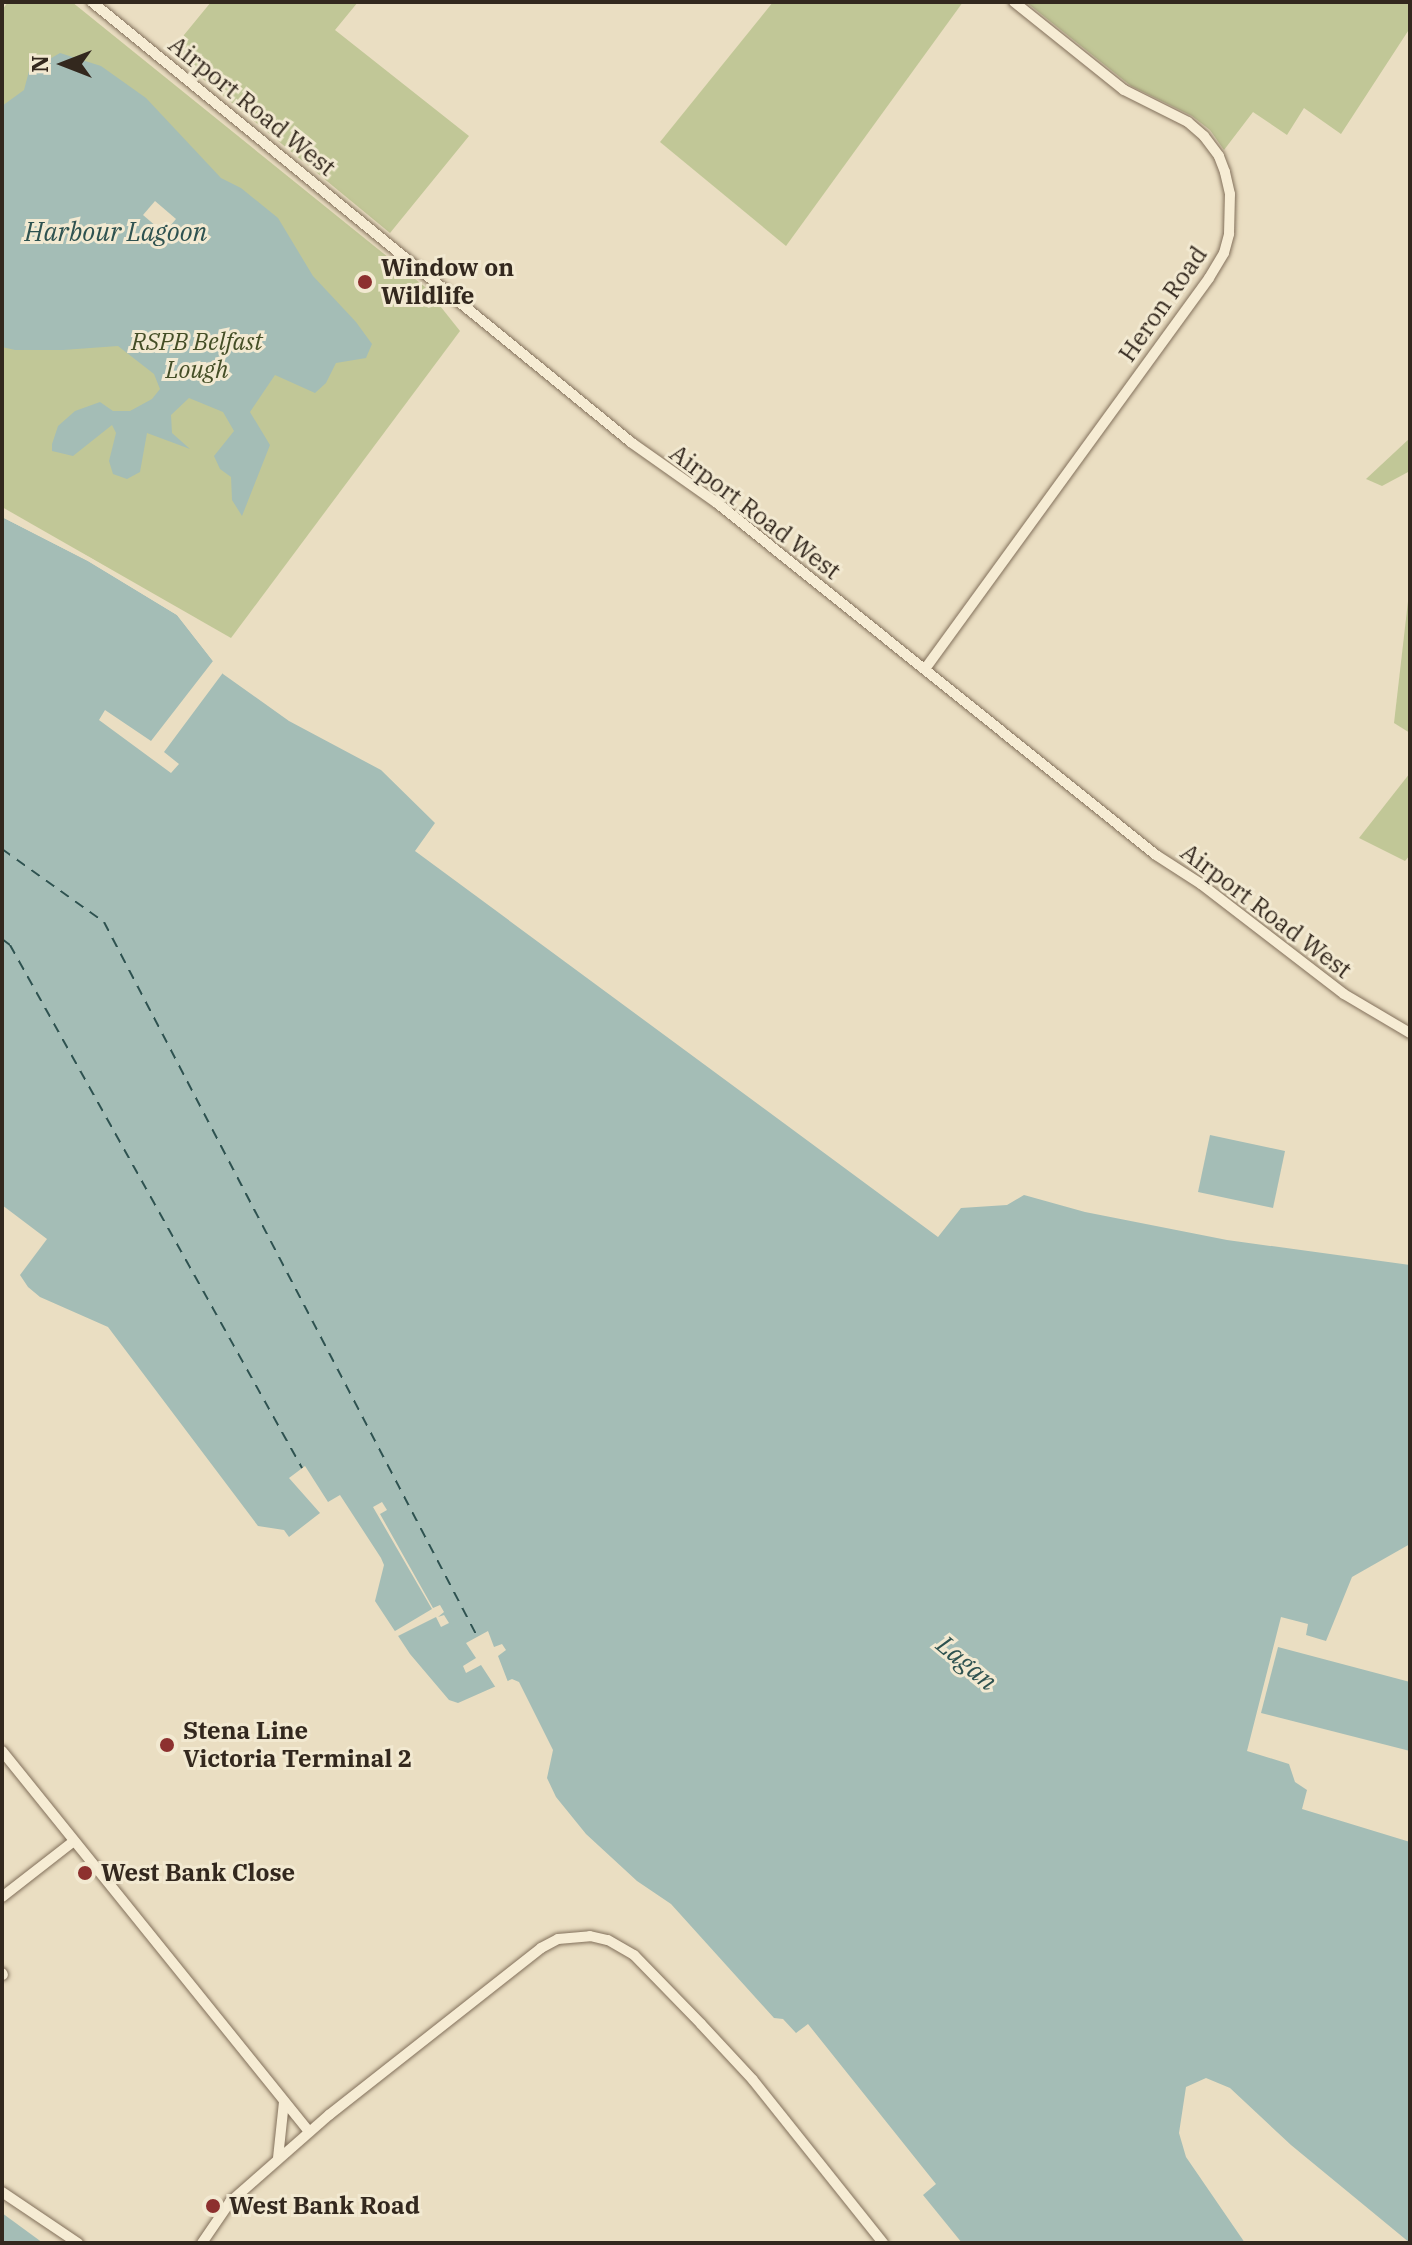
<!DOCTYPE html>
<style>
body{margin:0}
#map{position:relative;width:1412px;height:2245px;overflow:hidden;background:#eadec2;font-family:"IBM Plex Serif",serif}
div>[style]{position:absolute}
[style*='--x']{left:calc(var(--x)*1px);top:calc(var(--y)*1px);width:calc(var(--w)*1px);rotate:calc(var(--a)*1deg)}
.green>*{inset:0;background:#c1c797}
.water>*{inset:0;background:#a4bdb6}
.pier>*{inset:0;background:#eadec2}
.ferry>*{height:2px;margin-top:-1px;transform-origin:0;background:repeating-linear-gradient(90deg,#2e5250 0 10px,transparent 0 18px)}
.roads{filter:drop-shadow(0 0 2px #82705b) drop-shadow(0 0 2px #82705b)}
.minor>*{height:10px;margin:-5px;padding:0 5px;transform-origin:5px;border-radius:5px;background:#f6ecd4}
.dots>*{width:22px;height:22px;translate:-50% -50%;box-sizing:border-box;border:4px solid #f2e9d1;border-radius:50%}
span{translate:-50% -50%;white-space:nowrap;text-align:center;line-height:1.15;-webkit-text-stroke:6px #f2e9d1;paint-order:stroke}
.street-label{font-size:24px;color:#33281e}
.poi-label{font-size:24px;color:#33281e;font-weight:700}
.left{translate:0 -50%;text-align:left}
.park-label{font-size:24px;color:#444e26;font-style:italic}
.water-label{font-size:26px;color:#2e5250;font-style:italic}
.frame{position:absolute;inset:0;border:4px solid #33281e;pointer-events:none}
.north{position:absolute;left:24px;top:24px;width:80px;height:80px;-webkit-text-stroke:6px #f2e9d1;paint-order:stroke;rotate:270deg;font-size:22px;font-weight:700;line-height:32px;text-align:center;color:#33281e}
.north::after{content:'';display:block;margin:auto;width:28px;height:36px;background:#33281e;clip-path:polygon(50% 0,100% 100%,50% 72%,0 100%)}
</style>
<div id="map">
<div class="green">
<i style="clip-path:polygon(8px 2px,72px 2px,425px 287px,460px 331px,231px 638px,2px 507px,2px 10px)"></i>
<i style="clip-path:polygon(211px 2px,358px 2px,335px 30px,469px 136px,390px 233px,170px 52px)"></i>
<i style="clip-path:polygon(773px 2px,963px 2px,786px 246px,660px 142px)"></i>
<i style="clip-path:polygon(1026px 2px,1410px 2px,1410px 28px,1341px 134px,1304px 108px,1287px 135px,1253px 112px,1224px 150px,1210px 130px,1192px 116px,1131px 86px)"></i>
<i style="clip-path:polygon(1410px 438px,1410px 471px,1382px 486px,1366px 479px)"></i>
<i style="clip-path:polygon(1410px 584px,1410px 733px,1394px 723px)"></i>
<i style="clip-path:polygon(1410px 773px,1410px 855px,1405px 861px,1359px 838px)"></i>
</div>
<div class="water">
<i style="clip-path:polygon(60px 53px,101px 66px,146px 98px,221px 178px,241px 188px,278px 218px,313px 276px,356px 322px,372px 344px,366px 358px,336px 363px,326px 383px,315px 393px,275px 375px,250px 412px,270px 445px,242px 516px,232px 500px,231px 477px,220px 469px,214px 456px,234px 431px,223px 412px,189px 398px,171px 415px,172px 433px,190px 449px,147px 433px,140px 472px,127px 479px,113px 474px,109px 461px,116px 433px,112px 425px,73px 456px,52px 451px,52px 444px,58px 426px,75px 411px,100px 402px,113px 411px,130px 411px,152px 399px,160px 389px,154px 374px,118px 346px,63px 350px,15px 350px,2px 347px,2px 106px,24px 90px,29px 71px)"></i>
<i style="clip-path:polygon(2px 517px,88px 561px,177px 615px,223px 674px,289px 721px,381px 770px,435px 823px,415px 851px,938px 1237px,961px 1208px,1007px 1205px,1024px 1195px,1085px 1212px,1227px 1240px,1410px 1265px,1410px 1544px,1352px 1577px,1326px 1641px,1306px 1635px,1308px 1624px,1281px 1617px,1247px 1751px,1289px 1764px,1295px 1782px,1307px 1790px,1302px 1809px,1410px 1842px,1410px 2243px,1291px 2145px,1230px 2088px,1206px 2078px,1186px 2087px,1179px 2133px,1186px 2157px,1245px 2243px,962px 2243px,923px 2195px,936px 2184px,808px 2024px,796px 2033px,783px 2019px,774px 2018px,671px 1904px,637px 1881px,586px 1834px,556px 1797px,547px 1778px,553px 1750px,519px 1682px,512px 1679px,458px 1703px,449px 1700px,410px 1654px,375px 1601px,384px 1565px,381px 1558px,340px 1495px,328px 1502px,305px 1466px,289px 1478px,320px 1513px,289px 1537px,284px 1530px,258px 1526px,108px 1327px,40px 1297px,28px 1287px,20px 1275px,47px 1239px,2px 1205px)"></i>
<i style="clip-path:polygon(1210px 1135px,1285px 1151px,1273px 1208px,1198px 1192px)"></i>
<i style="clip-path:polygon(1278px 1647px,1410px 1682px,1410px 1751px,1261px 1713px)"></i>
<i style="clip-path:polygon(2px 2213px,43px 2243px,2px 2243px)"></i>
</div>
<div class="pier">
<i style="clip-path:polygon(155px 201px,176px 219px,164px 233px,143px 215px)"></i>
<i style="clip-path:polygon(2px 513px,89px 557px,180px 611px,225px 670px,164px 752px,179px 764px,171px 773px,99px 720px,105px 710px,151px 741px,213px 661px,177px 615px,88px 561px,2px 517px)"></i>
<i style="clip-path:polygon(382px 1502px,387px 1510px,380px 1514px,433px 1608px,440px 1605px,444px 1612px,438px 1617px,444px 1615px,449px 1623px,441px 1627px,436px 1617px,394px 1638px,390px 1634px,432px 1609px,373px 1507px)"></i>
<i style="clip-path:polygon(488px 1631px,494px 1647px,502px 1644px,506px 1650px,498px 1656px,508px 1682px,496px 1688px,481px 1665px,466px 1673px,463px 1666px,476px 1658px,466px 1643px)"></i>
</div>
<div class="ferry">
<i style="--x:2;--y:849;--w:125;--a:35.6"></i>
<i style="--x:104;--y:922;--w:806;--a:62.42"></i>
<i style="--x:2;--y:939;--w:10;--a:37"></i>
<i style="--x:10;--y:945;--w:599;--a:60.82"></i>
</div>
<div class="roads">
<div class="minor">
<i style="--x:92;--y:2;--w:697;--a:39.24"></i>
<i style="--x:632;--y:443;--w:104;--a:35.2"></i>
<i style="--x:717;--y:503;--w:563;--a:38.72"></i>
<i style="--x:1156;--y:855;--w:54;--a:32.8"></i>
<i style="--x:1201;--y:884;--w:180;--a:37.6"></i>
<i style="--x:1344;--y:994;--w:77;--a:30.6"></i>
<i style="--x:925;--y:669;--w:483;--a:-54"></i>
<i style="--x:1209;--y:278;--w:29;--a:-59"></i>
<i style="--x:1224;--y:253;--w:20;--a:-75"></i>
<i style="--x:1229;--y:234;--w:40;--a:-88.6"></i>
<i style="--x:1230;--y:194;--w:23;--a:-103"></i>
<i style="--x:1225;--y:172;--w:17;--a:-111"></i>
<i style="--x:1219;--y:156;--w:25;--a:-127"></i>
<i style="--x:1204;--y:136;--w:21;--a:-139"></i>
<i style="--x:1188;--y:122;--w:72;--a:-153.4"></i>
<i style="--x:1124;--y:90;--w:141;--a:-141.3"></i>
<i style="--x:2;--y:1751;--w:489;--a:51.1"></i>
<i style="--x:2;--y:1897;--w:91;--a:-37.9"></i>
<i style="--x:2;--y:1973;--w:2;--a:63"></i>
<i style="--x:278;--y:2158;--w:56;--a:-83.9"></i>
<i style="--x:2;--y:2192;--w:92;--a:33.9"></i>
<i style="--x:202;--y:2243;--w:50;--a:-55.7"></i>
<i style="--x:230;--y:2202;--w:132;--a:-41.3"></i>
<i style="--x:329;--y:2115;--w:270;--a:-38.2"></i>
<i style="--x:541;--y:1948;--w:19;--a:-28"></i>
<i style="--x:558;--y:1939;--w:32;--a:-5"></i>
<i style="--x:590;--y:1936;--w:18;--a:13"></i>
<i style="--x:608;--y:1940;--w:30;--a:30"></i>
<i style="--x:634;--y:1955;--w:96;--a:45.8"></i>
<i style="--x:701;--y:2024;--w:76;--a:47.1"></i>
<i style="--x:753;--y:2080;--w:208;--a:51.4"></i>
</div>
</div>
<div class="dots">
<i style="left:365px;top:282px;background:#8d302f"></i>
<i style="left:167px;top:1745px;background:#8d302f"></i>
<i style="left:85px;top:1873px;background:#8d302f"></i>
<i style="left:213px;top:2206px;background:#8d302f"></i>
</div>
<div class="street-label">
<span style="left:252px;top:106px;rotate:39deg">Airport Road West</span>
<span style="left:1163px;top:304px;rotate:-55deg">Heron Road</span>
<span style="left:755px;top:512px;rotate:37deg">Airport Road West</span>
<span style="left:1266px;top:911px;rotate:37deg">Airport Road West</span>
</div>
<div class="poi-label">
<span class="left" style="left:381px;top:282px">Window on<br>Wildlife</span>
<span class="left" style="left:183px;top:1745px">Stena Line<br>Victoria Terminal 2</span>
<span class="left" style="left:101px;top:1873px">West Bank Close</span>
<span class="left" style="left:229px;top:2206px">West Bank Road</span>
</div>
<div class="park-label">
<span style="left:197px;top:356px">RSPB Belfast<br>Lough</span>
</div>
<div class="water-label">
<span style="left:116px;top:232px">Harbour Lagoon</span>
<span style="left:967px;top:1663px;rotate:40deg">Lagan</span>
</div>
<div class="frame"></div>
<div class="north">N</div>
</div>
